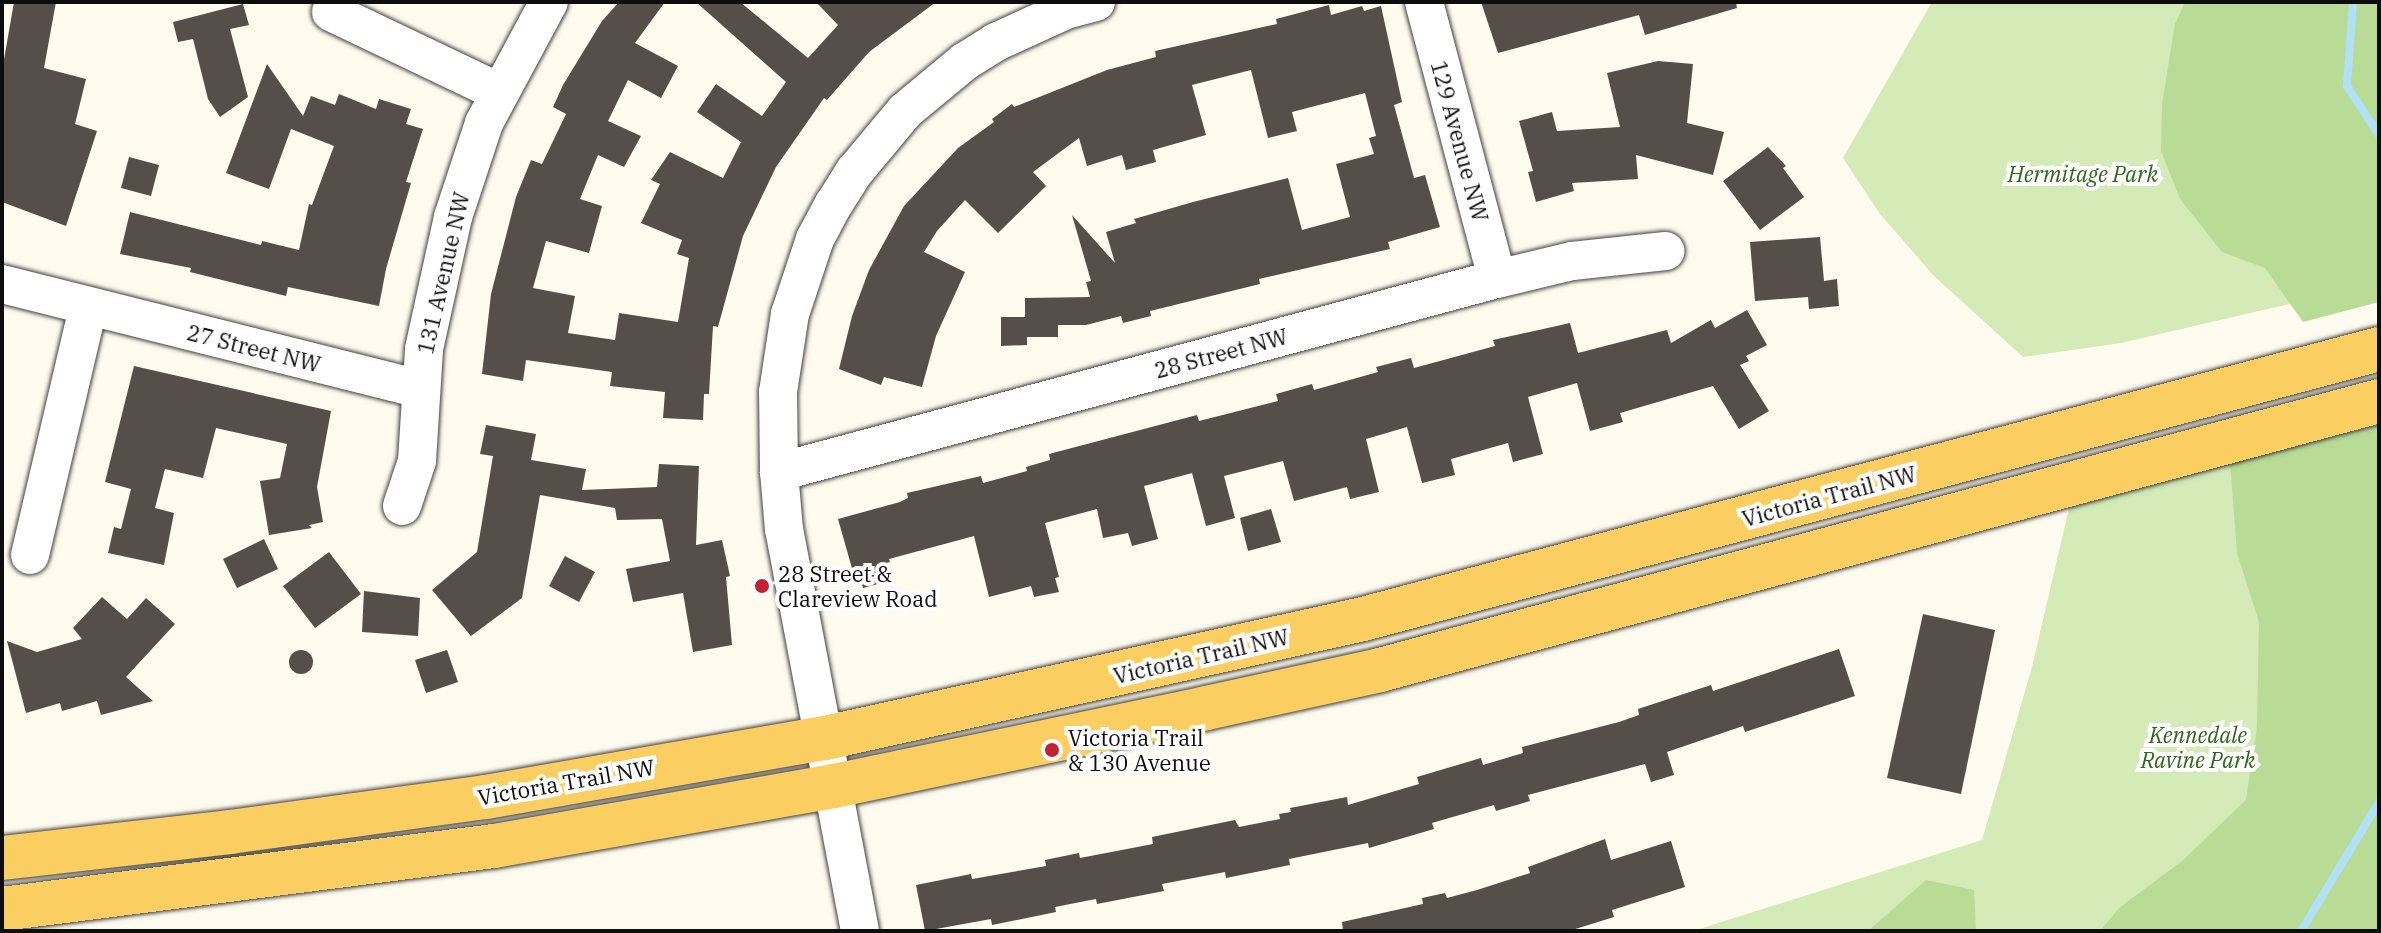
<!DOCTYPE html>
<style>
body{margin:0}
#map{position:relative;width:2381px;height:933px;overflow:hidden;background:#fffbee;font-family:"IBM Plex Serif",serif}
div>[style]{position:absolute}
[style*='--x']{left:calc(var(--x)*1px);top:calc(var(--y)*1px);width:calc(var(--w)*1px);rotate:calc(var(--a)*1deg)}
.green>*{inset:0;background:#d4eab7}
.forest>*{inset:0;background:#b8db96}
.stream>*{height:8px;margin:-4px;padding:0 4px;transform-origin:4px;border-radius:4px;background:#b2e0f7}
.building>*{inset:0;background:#564e49}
.round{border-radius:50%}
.roads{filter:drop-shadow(0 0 2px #404040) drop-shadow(0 0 2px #404040)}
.minor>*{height:38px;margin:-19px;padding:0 19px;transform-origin:19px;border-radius:19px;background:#fff}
.major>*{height:44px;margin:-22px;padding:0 22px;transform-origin:22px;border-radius:22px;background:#fbce62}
.dots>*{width:22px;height:22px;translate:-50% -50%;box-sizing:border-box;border:4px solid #fff;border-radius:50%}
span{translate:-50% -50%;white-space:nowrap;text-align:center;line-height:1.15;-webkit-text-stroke:8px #fff;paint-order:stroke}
.street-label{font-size:22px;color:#0d0d0d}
.park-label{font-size:22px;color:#2f661c;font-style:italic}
.poi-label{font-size:22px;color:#0d0d0d}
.left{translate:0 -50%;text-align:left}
.frame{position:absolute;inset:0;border:4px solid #0d0d0d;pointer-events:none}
</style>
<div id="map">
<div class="green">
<i style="clip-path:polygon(1932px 2px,2379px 2px,2379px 283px,2121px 343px,2023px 357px,1934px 276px,1880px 214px,1843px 158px)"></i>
<i style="clip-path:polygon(2379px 425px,2379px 931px,1693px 931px,1982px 840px,2032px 667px,2070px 504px)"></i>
</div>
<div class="forest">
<i style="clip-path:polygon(2185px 2px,2379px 2px,2379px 302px,2303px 322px,2265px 268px,2222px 252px,2180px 199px,2161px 151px,2162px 104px,2175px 24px)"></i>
<i style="clip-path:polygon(2379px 425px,2379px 931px,2100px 931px,2119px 908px,2182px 861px,2246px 800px,2257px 726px,2259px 622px,2237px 553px,2230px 461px)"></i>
<i style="clip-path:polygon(1926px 880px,1974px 890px,1976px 931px,1868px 931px)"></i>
</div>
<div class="stream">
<i style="--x:2353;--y:2;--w:84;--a:94.1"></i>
<i style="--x:2347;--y:86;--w:59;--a:56.9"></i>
<i style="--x:2301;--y:931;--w:151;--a:-58.8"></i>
</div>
<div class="building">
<i style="clip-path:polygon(14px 2px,56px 2px,44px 68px,86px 79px,75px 124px,97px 131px,66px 226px,2px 202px,2px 71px)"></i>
<i style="clip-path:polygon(619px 2px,665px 2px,635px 43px,678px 66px,661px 98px,628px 80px,608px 121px,641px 136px,624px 167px,598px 155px,580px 199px,602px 206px,589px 253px,546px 241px,533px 288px,575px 296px,568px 333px,615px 340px,619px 313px,678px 322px,689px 258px,677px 254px,682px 240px,641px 223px,660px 184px,651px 180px,670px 152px,723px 178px,741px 142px,697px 112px,716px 84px,762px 116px,786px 82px,696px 2px,740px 2px,808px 58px,838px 25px,816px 2px,936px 2px,869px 52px,827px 100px,824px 98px,776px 167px,743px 236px,718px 327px,713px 326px,709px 394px,704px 394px,703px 420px,663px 418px,665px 392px,610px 386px,612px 372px,526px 360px,523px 381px,482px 374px,491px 294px,516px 197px,531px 160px,542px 164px,566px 114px,553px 107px,563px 85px,602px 21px)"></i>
<i style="clip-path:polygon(1481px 2px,1736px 2px,1737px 8px,1645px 35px,1639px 15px,1498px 53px)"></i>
<i style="clip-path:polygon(243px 4px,249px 25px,230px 29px,248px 97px,220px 117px,208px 99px,193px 39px,178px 42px,173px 22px)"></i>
<i style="clip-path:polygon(1329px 5px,1331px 15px,1362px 6px,1364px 11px,1381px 6px,1402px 102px,1394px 105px,1414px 178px,1425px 175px,1440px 227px,1388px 242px,1390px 249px,1259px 279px,1260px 284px,1150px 311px,1151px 316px,1123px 323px,1121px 316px,1086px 325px,1058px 325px,1058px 337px,1027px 337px,1027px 345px,1001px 346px,1001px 317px,1025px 317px,1025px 298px,1090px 297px,1086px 282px,1091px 281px,1072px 215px,1115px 263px,1106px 232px,1136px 223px,1134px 219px,1193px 202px,1288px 178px,1302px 230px,1350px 217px,1336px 164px,1374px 154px,1369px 138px,1376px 136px,1365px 93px,1292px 112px,1297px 131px,1268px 138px,1251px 70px,1192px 85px,1206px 135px,1153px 150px,1156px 162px,1126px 170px,1122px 155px,1087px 166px,1079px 138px,1033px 172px,1046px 186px,998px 233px,965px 200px,937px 231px,924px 252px,965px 272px,936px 336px,922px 387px,884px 377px,881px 385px,839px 369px,852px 316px,869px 270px,904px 206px,958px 148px,994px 122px,992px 119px,1012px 104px,1014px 107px,1107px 70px,1156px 57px,1155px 51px,1277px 24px,1276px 19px)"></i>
<i style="clip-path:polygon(1658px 61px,1693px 64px,1687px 123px,1724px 132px,1713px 175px,1636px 155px,1638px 179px,1572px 183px,1574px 191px,1536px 202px,1528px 172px,1533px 171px,1519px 121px,1552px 112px,1557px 131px,1620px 127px,1607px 73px)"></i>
<i style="clip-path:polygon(267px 64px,303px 116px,311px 96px,335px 105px,339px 94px,376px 109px,379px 99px,411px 109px,406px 124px,423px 129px,406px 182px,411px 183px,386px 269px,379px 306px,288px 287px,286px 296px,190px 272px,191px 268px,120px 254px,130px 212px,261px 245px,262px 241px,299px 250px,309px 204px,312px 205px,334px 146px,291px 129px,269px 189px,226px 173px)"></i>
<i style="clip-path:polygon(1768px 147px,1786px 166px,1783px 168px,1804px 197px,1760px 230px,1723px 181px)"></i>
<i style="clip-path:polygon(129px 157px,159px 165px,151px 196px,121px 188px)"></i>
<i style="clip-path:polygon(1820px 237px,1824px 281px,1837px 279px,1839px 306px,1809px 309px,1808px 297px,1755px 301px,1750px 242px)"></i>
<i style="clip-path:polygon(1747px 310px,1767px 345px,1746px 356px,1749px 361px,1740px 365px,1769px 411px,1739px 429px,1713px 386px,1620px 413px,1623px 422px,1590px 431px,1577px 383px,1528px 397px,1543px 454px,1513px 462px,1508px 443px,1451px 459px,1455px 475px,1422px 483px,1407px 427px,1366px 439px,1379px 492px,1350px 499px,1347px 487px,1294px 501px,1283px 461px,1224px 476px,1235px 518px,1206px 526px,1192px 473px,1144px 486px,1158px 539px,1132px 546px,1128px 533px,1103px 538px,1097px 509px,1045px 523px,1059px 577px,1055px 578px,1059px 592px,1034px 597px,1031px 586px,989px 597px,974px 536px,889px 559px,890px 562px,880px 565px,885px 582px,863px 588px,858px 571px,853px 572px,838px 519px,900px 502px,908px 498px,907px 493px,981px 476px,983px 483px,1027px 471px,1026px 467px,1050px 460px,1049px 454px,1197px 415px,1199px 421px,1278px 401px,1276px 394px,1312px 384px,1314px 390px,1378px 372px,1376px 367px,1411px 358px,1414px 368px,1495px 346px,1493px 340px,1570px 323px,1578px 353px,1667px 330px,1671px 343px,1711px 320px,1715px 328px)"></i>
<i style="clip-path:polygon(134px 366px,331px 411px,317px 487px,323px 522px,309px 525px,312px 528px,269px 535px,260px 481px,280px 478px,287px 444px,216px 428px,203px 478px,165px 469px,155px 508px,174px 513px,164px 565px,108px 553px,114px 527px,121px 529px,131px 489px,105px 482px)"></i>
<i style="clip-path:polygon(486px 425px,536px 434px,531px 460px,586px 469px,582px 490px,657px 487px,659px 464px,699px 466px,696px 545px,722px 540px,730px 576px,726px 577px,732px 645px,693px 652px,683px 593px,633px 602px,626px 569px,670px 561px,662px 519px,617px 520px,615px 508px,540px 495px,522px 598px,471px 636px,432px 590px,477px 552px,493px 456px,480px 454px)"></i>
<i style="clip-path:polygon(1271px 509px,1281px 542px,1248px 551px,1240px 518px)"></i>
<i style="clip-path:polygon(264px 539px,278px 569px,237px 588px,223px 559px)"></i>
<i style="clip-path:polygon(329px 552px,361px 594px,315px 628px,283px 586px)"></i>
<i style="clip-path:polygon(565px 556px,595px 572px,579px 602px,549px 586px)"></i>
<i style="clip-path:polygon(364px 591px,420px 598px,418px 636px,362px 632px)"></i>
<i style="clip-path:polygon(102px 597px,127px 619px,146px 598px,175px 624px,126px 677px,153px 701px,101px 715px,97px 701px,62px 711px,60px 703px,26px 713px,7px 641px,37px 652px,82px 639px,73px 628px)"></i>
<i style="clip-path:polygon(1923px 614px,1995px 630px,1961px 794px,1887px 778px)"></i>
<i style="clip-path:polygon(1839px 649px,1855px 696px,1745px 732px,1743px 726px,1667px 752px,1674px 775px,1651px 782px,1645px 764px,1528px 795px,1530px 801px,1496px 811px,1494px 805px,1432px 823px,1434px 829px,1369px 848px,1368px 843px,1289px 859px,1290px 865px,1226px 878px,1225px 872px,1162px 884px,1164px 891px,1097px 904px,1096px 899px,1055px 907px,1056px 912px,992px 925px,991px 919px,925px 931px,916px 885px,971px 874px,972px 879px,1046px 866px,1045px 860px,1079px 853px,1080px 858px,1153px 844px,1152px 837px,1235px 820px,1239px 827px,1280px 819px,1279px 814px,1291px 812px,1290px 808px,1347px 797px,1348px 805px,1419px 784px,1417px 777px,1481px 758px,1483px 765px,1523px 753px,1522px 747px,1619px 722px,1639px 715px,1638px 709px,1711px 685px,1713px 691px)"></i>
<i style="clip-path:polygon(447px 650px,458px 682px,426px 693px,415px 660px)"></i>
<i class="round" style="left:289px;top:650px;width:24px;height:24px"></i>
<i style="clip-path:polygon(1605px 839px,1611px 860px,1671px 841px,1685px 887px,1612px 910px,1614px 917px,1569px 931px,1343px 931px,1342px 922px,1423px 904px,1422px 898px,1445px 893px,1447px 898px,1477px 890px,1530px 873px,1528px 867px)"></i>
</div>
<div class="roads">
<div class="minor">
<i style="--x:1424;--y:2;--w:286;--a:75.2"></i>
<i style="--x:331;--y:12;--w:186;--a:25.5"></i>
<i style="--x:2;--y:284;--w:431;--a:14.1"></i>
<i style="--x:779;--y:472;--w:743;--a:-15.05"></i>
<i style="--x:1497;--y:279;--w:77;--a:-13.5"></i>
<i style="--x:1572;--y:261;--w:94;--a:-6.1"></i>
<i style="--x:402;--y:506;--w:47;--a:-71.6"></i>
<i style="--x:417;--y:461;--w:112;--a:-86.4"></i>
<i style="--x:424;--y:349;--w:135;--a:-77.6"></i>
<i style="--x:453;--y:217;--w:99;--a:-71.7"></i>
<i style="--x:484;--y:123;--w:137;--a:-61.8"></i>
<i style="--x:30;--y:555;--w:255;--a:-76.8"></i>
<i style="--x:860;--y:931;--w:408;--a:-100.7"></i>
<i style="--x:784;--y:530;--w:58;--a:-94.9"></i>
<i style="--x:779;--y:472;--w:80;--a:-90.7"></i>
<i style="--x:778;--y:392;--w:79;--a:-81.3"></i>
<i style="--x:790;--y:314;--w:79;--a:-71.6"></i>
<i style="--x:815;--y:239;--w:40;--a:-62"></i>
<i style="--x:834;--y:204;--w:39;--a:-58"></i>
<i style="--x:855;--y:171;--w:78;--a:-50.2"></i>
<i style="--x:905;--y:111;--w:77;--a:-39.7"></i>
<i style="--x:964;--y:62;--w:38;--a:-32"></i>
<i style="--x:996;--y:42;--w:77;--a:-24.6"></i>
<i style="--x:1066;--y:10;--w:31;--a:-15"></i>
</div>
<div class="major">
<i style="--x:2;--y:858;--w:229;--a:-6.5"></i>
<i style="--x:230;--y:832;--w:258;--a:-7.8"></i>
<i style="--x:486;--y:797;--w:344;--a:-9.9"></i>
<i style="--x:825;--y:738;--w:551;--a:-12.47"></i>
<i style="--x:1363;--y:619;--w:1051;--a:-14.88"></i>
<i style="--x:2;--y:909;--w:496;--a:-7.3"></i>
<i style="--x:494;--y:846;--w:345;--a:-10"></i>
<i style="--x:834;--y:786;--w:380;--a:-11.8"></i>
<i style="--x:1206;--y:708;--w:178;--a:-12.3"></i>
<i style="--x:1380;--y:670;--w:1035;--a:-15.07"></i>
</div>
</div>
<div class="dots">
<i style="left:762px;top:586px;background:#c02332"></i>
<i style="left:1052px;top:750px;background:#c02332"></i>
</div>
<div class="street-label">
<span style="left:1460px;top:141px;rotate:75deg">129 Avenue NW</span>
<span style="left:443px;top:273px;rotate:-77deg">131 Avenue NW</span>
<span style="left:254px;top:348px;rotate:14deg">27 Street NW</span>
<span style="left:1221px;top:353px;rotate:-15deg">28 Street NW</span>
<span style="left:1829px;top:496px;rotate:-15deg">Victoria Trail NW</span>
<span style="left:1201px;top:656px;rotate:-13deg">Victoria Trail NW</span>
<span style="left:566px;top:782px;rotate:-10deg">Victoria Trail NW</span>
</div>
<div class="park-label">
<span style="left:2083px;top:174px">Hermitage Park</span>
<span style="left:2198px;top:747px">Kennedale<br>Ravine Park</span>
</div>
<div class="poi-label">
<span class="left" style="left:778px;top:586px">28 Street &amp;<br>Clareview Road</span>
<span class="left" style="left:1068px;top:750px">Victoria Trail<br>&amp; 130 Avenue</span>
</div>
<div class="frame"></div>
</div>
